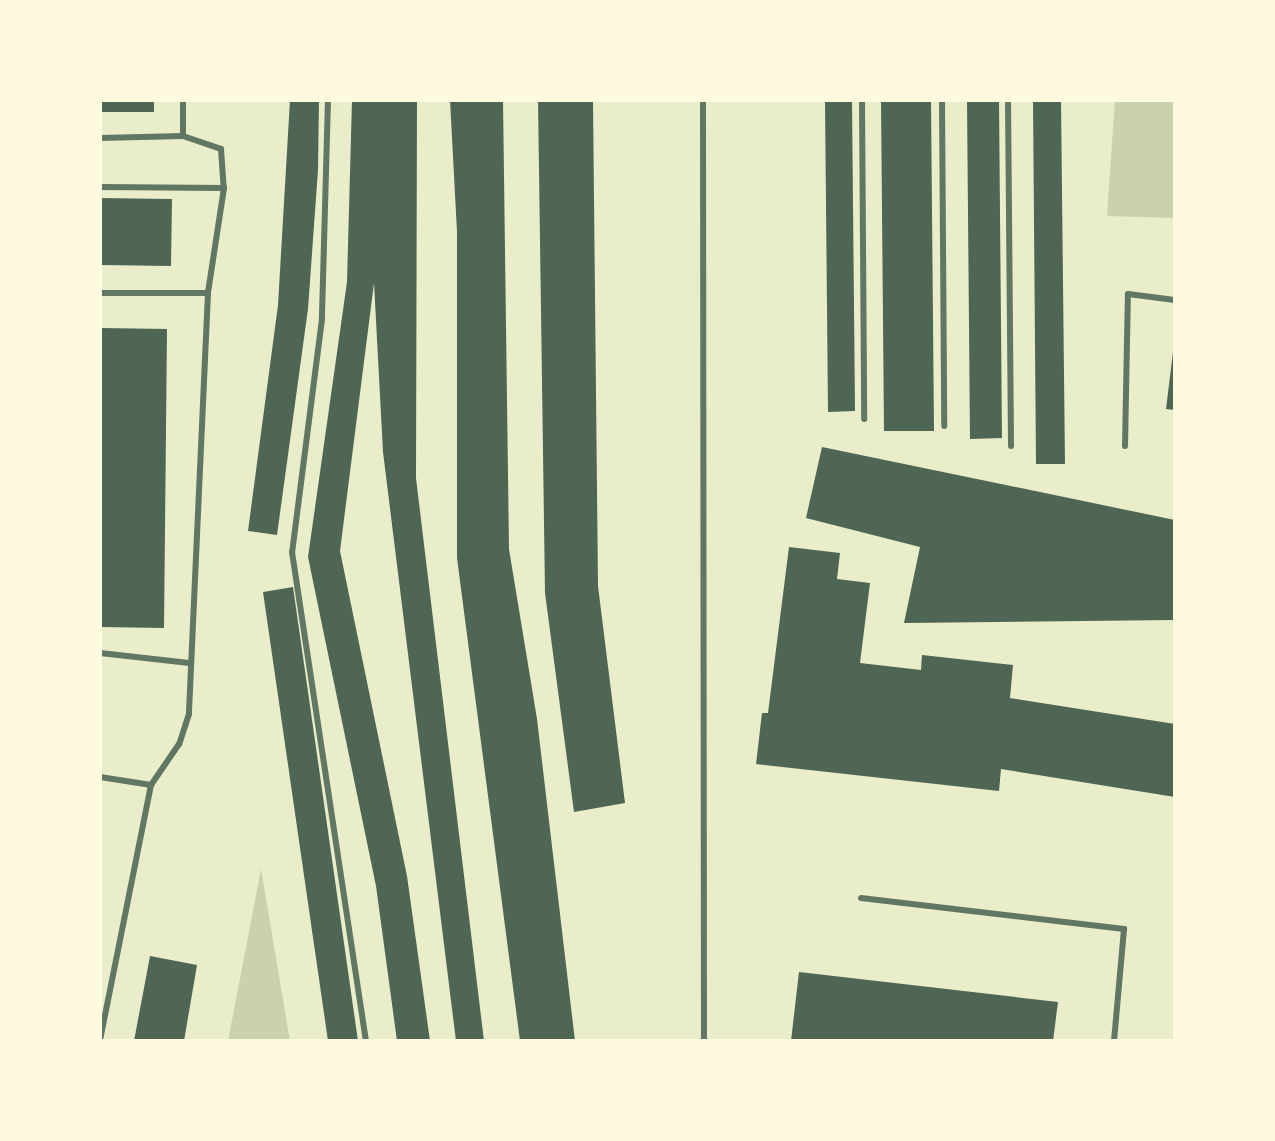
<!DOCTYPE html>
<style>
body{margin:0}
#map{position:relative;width:1275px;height:1141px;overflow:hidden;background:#e9edc9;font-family:Merriweather,serif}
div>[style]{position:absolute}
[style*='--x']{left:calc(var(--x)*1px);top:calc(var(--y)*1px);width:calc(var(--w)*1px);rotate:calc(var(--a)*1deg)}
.green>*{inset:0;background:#cad2ad}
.building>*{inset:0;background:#4f6655}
.service>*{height:6px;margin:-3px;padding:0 3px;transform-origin:3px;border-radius:3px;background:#617663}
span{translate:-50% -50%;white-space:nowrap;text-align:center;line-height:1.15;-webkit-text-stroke:6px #fefae0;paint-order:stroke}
.frame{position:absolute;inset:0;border:102px solid #fefae0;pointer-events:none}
</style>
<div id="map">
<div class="green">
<i style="clip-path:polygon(1115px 100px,1175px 100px,1175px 218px,1107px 216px)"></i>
<i style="clip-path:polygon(261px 869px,290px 1041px,228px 1041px)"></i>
</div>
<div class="building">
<i style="clip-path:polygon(100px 100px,154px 100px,154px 112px,100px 112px)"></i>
<i style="clip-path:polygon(290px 100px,319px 100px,318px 170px,308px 309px,277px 535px,248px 531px,278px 305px)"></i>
<i style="clip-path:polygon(352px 100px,417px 100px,416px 478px,484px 1041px,456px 1041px,383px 452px,374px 283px,340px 551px,407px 876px,430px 1041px,397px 1041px,376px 886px,308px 557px,347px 282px)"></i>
<i style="clip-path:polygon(450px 100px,503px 100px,509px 549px,537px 719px,575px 1041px,520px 1041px,457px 558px,457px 232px)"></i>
<i style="clip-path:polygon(538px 100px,593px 100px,598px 586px,625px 803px,574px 812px,545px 593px)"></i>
<i style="clip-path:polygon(825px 100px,852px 100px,855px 411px,828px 412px)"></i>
<i style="clip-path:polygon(881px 100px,931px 100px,934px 431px,884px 431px)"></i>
<i style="clip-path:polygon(967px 100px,999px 100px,1002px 438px,970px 439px)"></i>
<i style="clip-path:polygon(1033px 100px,1061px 100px,1065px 464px,1036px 464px)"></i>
<i style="clip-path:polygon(100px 198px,172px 199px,171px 266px,100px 265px)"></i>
<i style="clip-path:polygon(101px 328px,167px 329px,164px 628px,100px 627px)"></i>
<i style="clip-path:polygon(1173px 352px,1175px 352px,1175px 410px,1166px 409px)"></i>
<i style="clip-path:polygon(822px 447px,1175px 520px,1175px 620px,904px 623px,920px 547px,806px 518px)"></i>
<i style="clip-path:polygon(789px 547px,840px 553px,837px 579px,870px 583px,860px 663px,921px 670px,922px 655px,1013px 665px,1010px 698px,1175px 724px,1175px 797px,1001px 769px,999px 791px,756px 764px,762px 713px,768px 713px)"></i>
<i style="clip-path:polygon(293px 587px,358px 1041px,328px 1041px,263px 592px)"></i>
<i style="clip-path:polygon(150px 956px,197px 965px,184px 1041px,134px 1041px)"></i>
<i style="clip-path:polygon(799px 972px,1058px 1002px,1053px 1041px,791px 1041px)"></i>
</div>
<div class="service">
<i style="--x:328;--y:100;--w:219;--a:91.6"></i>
<i style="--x:322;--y:319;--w:235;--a:97.3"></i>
<i style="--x:292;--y:552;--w:495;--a:81.4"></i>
<i style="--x:703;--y:100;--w:941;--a:89.94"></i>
<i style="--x:862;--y:100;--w:319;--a:89.6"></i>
<i style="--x:942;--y:100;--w:326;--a:89.6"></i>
<i style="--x:1008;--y:100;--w:346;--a:89.5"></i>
<i style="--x:183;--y:136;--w:40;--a:18.9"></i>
<i style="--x:221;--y:149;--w:39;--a:86"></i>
<i style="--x:100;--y:138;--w:83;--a:-1.4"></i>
<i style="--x:183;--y:136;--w:36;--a:-90"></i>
<i style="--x:100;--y:187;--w:124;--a:0.5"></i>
<i style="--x:224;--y:188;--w:106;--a:98.7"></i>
<i style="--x:208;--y:293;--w:421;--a:92.6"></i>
<i style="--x:189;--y:714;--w:32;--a:108"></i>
<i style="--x:179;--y:744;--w:50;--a:124.3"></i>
<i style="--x:151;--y:785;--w:260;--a:101.3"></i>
<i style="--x:100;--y:293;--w:108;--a:0"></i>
<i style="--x:1125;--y:446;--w:152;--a:-88.9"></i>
<i style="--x:1128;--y:294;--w:47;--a:7.3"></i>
<i style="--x:100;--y:653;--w:90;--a:6.4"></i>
<i style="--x:100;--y:777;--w:52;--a:8.9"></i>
<i style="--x:861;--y:898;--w:265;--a:6.7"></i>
<i style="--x:1124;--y:929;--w:112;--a:95.1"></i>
</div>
<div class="frame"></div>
</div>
